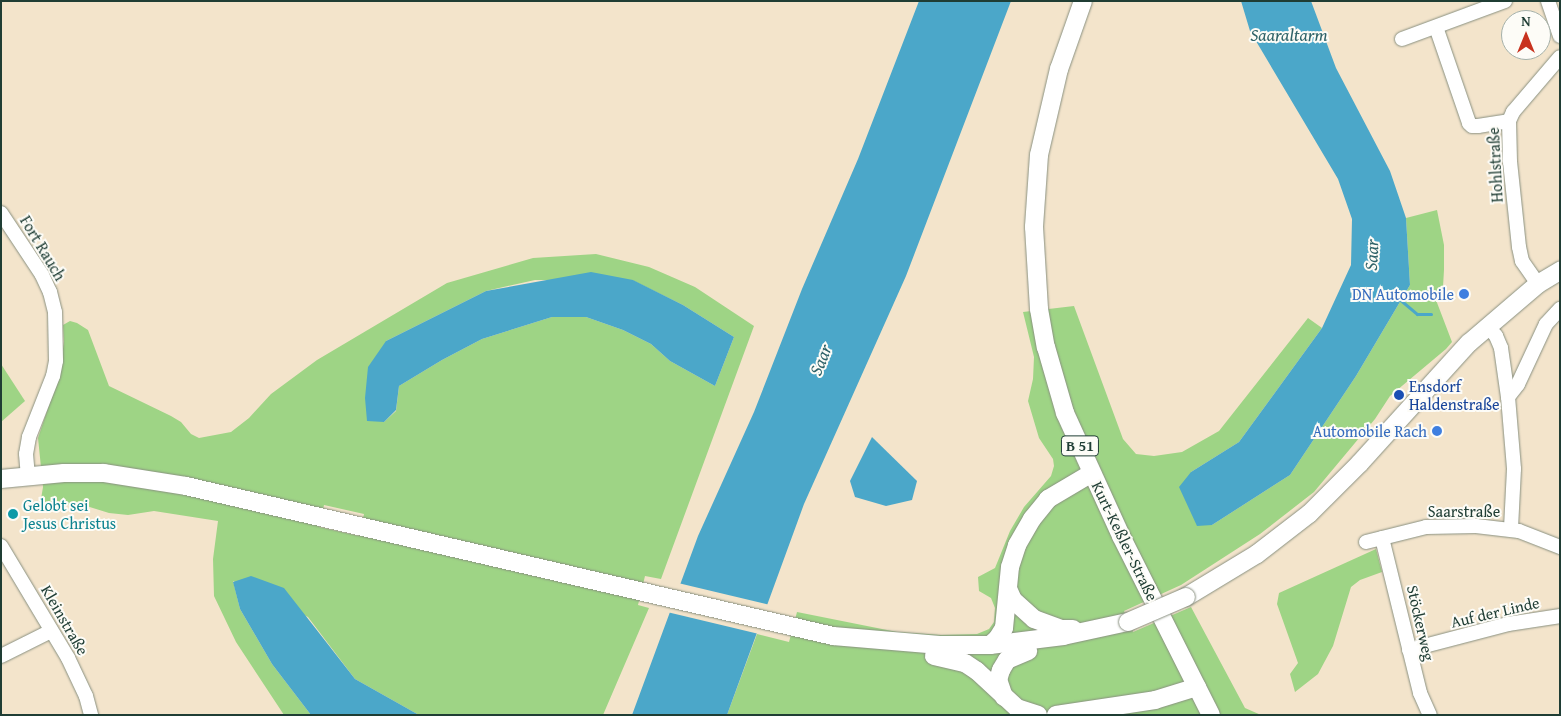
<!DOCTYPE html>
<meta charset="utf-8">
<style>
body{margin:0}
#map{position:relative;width:1561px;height:716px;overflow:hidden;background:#f3e4cb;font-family:"Gentium Book Plus",serif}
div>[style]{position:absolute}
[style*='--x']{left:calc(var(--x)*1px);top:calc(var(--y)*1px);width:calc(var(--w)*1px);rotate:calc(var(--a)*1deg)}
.green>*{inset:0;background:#9ed485}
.water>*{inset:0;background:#4ba7c9}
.pier>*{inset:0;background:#f3e4cb}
.stream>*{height:3px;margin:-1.5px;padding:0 1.5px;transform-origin:1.5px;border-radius:1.5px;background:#4ba7c9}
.roads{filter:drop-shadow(0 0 1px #899080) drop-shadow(0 0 1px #899080)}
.minor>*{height:14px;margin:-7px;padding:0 7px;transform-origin:7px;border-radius:7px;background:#fff}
.major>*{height:18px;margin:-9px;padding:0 9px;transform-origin:9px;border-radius:9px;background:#fff}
.bridges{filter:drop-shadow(0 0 1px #899080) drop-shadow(0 0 1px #899080)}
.major-bridge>*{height:18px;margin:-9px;padding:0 9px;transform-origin:9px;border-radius:9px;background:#fff}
.dots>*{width:14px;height:14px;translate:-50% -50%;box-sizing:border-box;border:2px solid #fdfcf7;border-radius:50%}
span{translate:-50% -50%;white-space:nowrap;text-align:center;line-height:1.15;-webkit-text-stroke:4px #fdfcf7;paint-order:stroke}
.shield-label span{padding:1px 4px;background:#fdfcf7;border:1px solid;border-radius:4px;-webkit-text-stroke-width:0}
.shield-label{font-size:15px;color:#1f3d34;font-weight:700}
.street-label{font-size:16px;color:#1f3d34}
.shop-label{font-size:16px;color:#366cbe}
.right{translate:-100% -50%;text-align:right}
.transit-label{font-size:16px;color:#164399}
.left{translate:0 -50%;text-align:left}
.culture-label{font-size:16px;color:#0d838f}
.water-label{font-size:18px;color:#2e6268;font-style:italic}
.frame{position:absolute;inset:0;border:2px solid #1f3d34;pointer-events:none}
.north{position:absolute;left:1501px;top:10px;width:50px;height:50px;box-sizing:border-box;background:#fdfcf7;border:1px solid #a4b0a9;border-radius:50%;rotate:0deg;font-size:14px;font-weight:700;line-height:20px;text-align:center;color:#1f3d34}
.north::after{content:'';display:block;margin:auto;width:18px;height:22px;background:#c8321e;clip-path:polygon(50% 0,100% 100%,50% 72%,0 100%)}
</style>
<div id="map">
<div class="green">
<i style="clip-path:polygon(1437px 210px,1444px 245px,1444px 270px,1443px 287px,1436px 300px,1452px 342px,1446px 349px,1390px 396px,1375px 419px,1314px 492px,1260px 534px,1181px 585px,1124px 611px,1133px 632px,1191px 607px,1245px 708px,1261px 715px,727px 715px,757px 634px,789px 642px,797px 612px,897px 632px,941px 635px,977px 634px,989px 629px,994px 622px,995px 608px,991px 598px,979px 591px,978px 577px,995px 568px,1010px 531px,1024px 507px,1051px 476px,1054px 466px,1053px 459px,1039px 438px,1028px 401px,1033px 379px,1034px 357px,1023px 312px,1074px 306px,1123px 439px,1136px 454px,1154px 456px,1182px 452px,1219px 431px,1308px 318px,1322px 328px,1239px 442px,1191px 472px,1212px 525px,1290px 475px,1356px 376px,1410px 285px,1406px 218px)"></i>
<i style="clip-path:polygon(evenodd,596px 254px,649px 267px,695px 287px,754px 326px,661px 579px,645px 576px,638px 605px,649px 608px,603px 715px,419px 715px,355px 679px,308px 617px,233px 581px,240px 609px,272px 664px,311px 715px,284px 715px,236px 642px,214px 596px,213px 559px,218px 521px,154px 511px,128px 515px,109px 513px,80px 504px,40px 505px,43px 487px,38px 438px,59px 375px,64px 342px,63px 325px,70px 321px,77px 323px,88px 330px,109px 386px,171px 416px,181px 422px,191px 434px,199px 438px,231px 432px,249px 418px,271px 394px,317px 360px,447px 283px,533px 258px,596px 254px,535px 280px,632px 280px,683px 305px,734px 337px,715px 386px,670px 361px,651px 344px,623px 330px,586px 317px,552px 317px,482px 339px,442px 360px,399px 386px,396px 411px,384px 422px,386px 341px,486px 291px,535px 280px,596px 254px,324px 505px,364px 514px,359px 536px,319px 527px,324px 505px)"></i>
<i style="clip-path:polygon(1px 364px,25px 401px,1px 422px)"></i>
<i style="clip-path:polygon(1376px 549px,1382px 572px,1360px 580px,1351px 587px,1333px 646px,1318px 674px,1295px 692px,1290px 674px,1298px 663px,1277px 604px,1279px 593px)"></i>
</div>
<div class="water">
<i style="clip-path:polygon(919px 1px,1011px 1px,906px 276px,804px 504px,727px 715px,632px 715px,698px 536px,754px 412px,802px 289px,858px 159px)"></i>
<i style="clip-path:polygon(1241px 1px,1311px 1px,1336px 68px,1390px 171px,1406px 218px,1410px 285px,1356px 376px,1290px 475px,1212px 525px,1197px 526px,1179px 487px,1191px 472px,1239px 442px,1322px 328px,1351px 265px,1352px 219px,1338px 179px,1250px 31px)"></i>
<i style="clip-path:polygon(591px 272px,633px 280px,683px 305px,734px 337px,715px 386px,670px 361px,651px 344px,623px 330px,586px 317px,552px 317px,482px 339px,442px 360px,399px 386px,396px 410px,384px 422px,367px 421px,365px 398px,368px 367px,386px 341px,486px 291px)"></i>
<i style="clip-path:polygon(872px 437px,917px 481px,912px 500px,886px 506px,855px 497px,850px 481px)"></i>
<i style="clip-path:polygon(251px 576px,284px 588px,355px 679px,419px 715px,311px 715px,272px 664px,240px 609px,233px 582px)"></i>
</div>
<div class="pier">
<i style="clip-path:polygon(678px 583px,770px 605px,759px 634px,667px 612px)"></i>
</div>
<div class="stream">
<i style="--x:1398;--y:298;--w:25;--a:40"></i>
<i style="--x:1417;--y:314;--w:14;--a:0"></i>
</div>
<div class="roads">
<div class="minor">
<i style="--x:1548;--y:1;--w:37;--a:71"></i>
<i style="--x:1436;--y:27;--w:102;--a:71"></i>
<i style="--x:1469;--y:123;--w:4;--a:45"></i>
<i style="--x:1472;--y:126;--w:6;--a:0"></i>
<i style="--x:1478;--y:126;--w:31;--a:-9"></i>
<i style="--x:1402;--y:39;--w:110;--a:-20.3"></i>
<i style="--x:1;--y:213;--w:74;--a:56.5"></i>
<i style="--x:42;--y:275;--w:19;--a:65"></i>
<i style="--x:50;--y:292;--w:21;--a:76"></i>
<i style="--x:55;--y:312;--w:49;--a:88.8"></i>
<i style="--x:56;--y:361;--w:15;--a:101"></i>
<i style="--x:53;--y:376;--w:66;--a:111.5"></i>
<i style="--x:29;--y:437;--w:17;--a:100"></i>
<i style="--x:26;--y:454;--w:21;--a:85"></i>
<i style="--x:1538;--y:284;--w:28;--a:-125"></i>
<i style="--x:1522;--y:261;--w:14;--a:-102"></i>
<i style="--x:1519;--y:247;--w:85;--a:-96"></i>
<i style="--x:1510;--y:162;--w:41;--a:-91.4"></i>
<i style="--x:1509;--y:121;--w:10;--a:-66"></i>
<i style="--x:1513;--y:112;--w:72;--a:-49.5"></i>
<i style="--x:1488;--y:327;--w:12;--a:48"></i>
<i style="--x:1496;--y:336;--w:13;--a:67"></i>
<i style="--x:1501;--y:348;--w:49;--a:81.9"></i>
<i style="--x:1508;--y:397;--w:72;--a:85.2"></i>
<i style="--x:1514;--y:469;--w:60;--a:92.9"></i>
<i style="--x:1508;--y:397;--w:16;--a:-52"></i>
<i style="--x:1518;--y:384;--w:66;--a:-65"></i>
<i style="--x:1546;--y:324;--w:21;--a:-47"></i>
<i style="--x:1382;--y:538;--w:160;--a:76.2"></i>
<i style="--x:1420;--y:693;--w:24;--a:66"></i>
<i style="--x:1366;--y:542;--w:62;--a:-14"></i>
<i style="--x:1426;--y:527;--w:50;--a:-1.1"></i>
<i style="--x:1476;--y:526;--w:43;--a:6.6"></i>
<i style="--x:1519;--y:531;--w:44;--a:21.3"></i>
<i style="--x:1;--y:546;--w:131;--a:59.1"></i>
<i style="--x:68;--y:658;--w:42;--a:64.7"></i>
<i style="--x:86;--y:696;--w:20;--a:75"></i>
<i style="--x:1409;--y:650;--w:102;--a:-14.7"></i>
<i style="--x:1508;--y:624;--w:53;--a:-8.7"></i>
<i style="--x:1;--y:656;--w:56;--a:-26.6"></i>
</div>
<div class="major">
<i style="--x:1083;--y:1;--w:72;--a:109.4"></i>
<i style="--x:1059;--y:69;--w:88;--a:103.1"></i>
<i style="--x:1039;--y:155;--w:72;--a:94"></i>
<i style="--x:1034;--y:227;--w:82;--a:86.5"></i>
<i style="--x:1039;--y:309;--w:39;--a:80"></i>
<i style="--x:1046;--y:347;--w:69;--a:73.9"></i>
<i style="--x:1065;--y:413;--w:135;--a:65.5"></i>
<i style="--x:1121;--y:536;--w:200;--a:63.3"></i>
<i style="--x:1;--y:479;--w:63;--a:-5.4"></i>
<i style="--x:64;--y:473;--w:40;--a:0"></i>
<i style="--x:104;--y:473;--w:83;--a:9"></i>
<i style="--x:186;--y:486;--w:664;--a:13.05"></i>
<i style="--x:833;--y:636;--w:107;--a:4.8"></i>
<i style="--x:940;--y:645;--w:50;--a:0"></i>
<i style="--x:990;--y:645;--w:74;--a:-7"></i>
<i style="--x:1063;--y:636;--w:66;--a:-12.2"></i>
<i style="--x:1009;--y:591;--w:10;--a:66"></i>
<i style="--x:1013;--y:600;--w:28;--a:42"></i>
<i style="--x:1034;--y:619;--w:29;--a:20"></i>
<i style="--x:1061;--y:629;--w:12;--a:0"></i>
<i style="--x:1186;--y:597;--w:83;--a:-31.2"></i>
<i style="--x:1257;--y:554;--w:66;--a:-37.6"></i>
<i style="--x:1309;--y:514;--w:72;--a:-45"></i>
<i style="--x:1360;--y:463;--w:162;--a:-47.8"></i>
<i style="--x:1469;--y:343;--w:91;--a:-40.5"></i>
<i style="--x:1538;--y:284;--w:26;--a:-31"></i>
<i style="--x:990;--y:645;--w:9;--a:-41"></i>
<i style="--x:997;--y:639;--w:13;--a:-58"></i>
<i style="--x:1004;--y:628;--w:61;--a:-84.4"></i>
<i style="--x:1010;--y:567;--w:23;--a:-72"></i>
<i style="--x:1017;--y:545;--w:30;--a:-60"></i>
<i style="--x:1032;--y:519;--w:26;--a:-51"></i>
<i style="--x:1048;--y:499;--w:51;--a:-30.6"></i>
<i style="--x:934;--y:656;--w:32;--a:13"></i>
<i style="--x:965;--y:663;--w:14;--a:34"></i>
<i style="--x:977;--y:671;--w:54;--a:42.8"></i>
<i style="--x:1017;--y:708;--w:22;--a:18"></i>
<i style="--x:1004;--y:697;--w:18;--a:-109"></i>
<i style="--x:998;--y:680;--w:10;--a:-73"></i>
<i style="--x:1001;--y:670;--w:12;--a:-59"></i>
<i style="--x:1007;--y:660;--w:23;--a:-23"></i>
<i style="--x:1056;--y:715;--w:100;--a:-8.6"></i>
<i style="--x:1155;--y:700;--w:44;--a:-17.2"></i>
</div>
</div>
<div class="bridges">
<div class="major-bridge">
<i style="--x:1128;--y:622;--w:63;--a:-23.3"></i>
</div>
</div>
<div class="dots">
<i style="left:1464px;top:294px;background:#3f7fe0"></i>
<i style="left:1399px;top:395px;background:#1a4fb4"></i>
<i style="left:1437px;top:431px;background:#3f7fe0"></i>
<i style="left:13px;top:514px;background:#0f9aa8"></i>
</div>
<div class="shield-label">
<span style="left:1080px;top:446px">B 51</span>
</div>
<div class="street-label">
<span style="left:1495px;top:165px;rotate:-93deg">Hohlstraße</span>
<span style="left:43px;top:248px;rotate:59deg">Fort Rauch</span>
<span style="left:1464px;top:511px">Saarstraße</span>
<span style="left:1125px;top:541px;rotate:64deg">Kurt-Keßler-Straße</span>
<span style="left:1495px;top:612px;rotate:-13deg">Auf der Linde</span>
<span style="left:65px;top:620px;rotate:60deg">Kleinstraße</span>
<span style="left:1421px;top:623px;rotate:77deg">Stöckerweg</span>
</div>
<div class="shop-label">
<span class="right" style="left:1454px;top:294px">DN Automobile</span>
<span class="right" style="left:1427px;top:431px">Automobile Rach</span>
</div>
<div class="transit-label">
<span class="left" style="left:1409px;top:395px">Ensdorf<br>Haldenstraße</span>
</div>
<div class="culture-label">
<span class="left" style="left:23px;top:514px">Gelobt sei<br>Jesus Christus</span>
</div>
<div class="water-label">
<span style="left:1289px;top:35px">Saaraltarm</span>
<span style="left:1372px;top:255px;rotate:-87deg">Saar</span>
<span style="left:821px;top:360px;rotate:-68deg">Saar</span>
</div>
<div class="frame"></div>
<div class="north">N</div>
</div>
